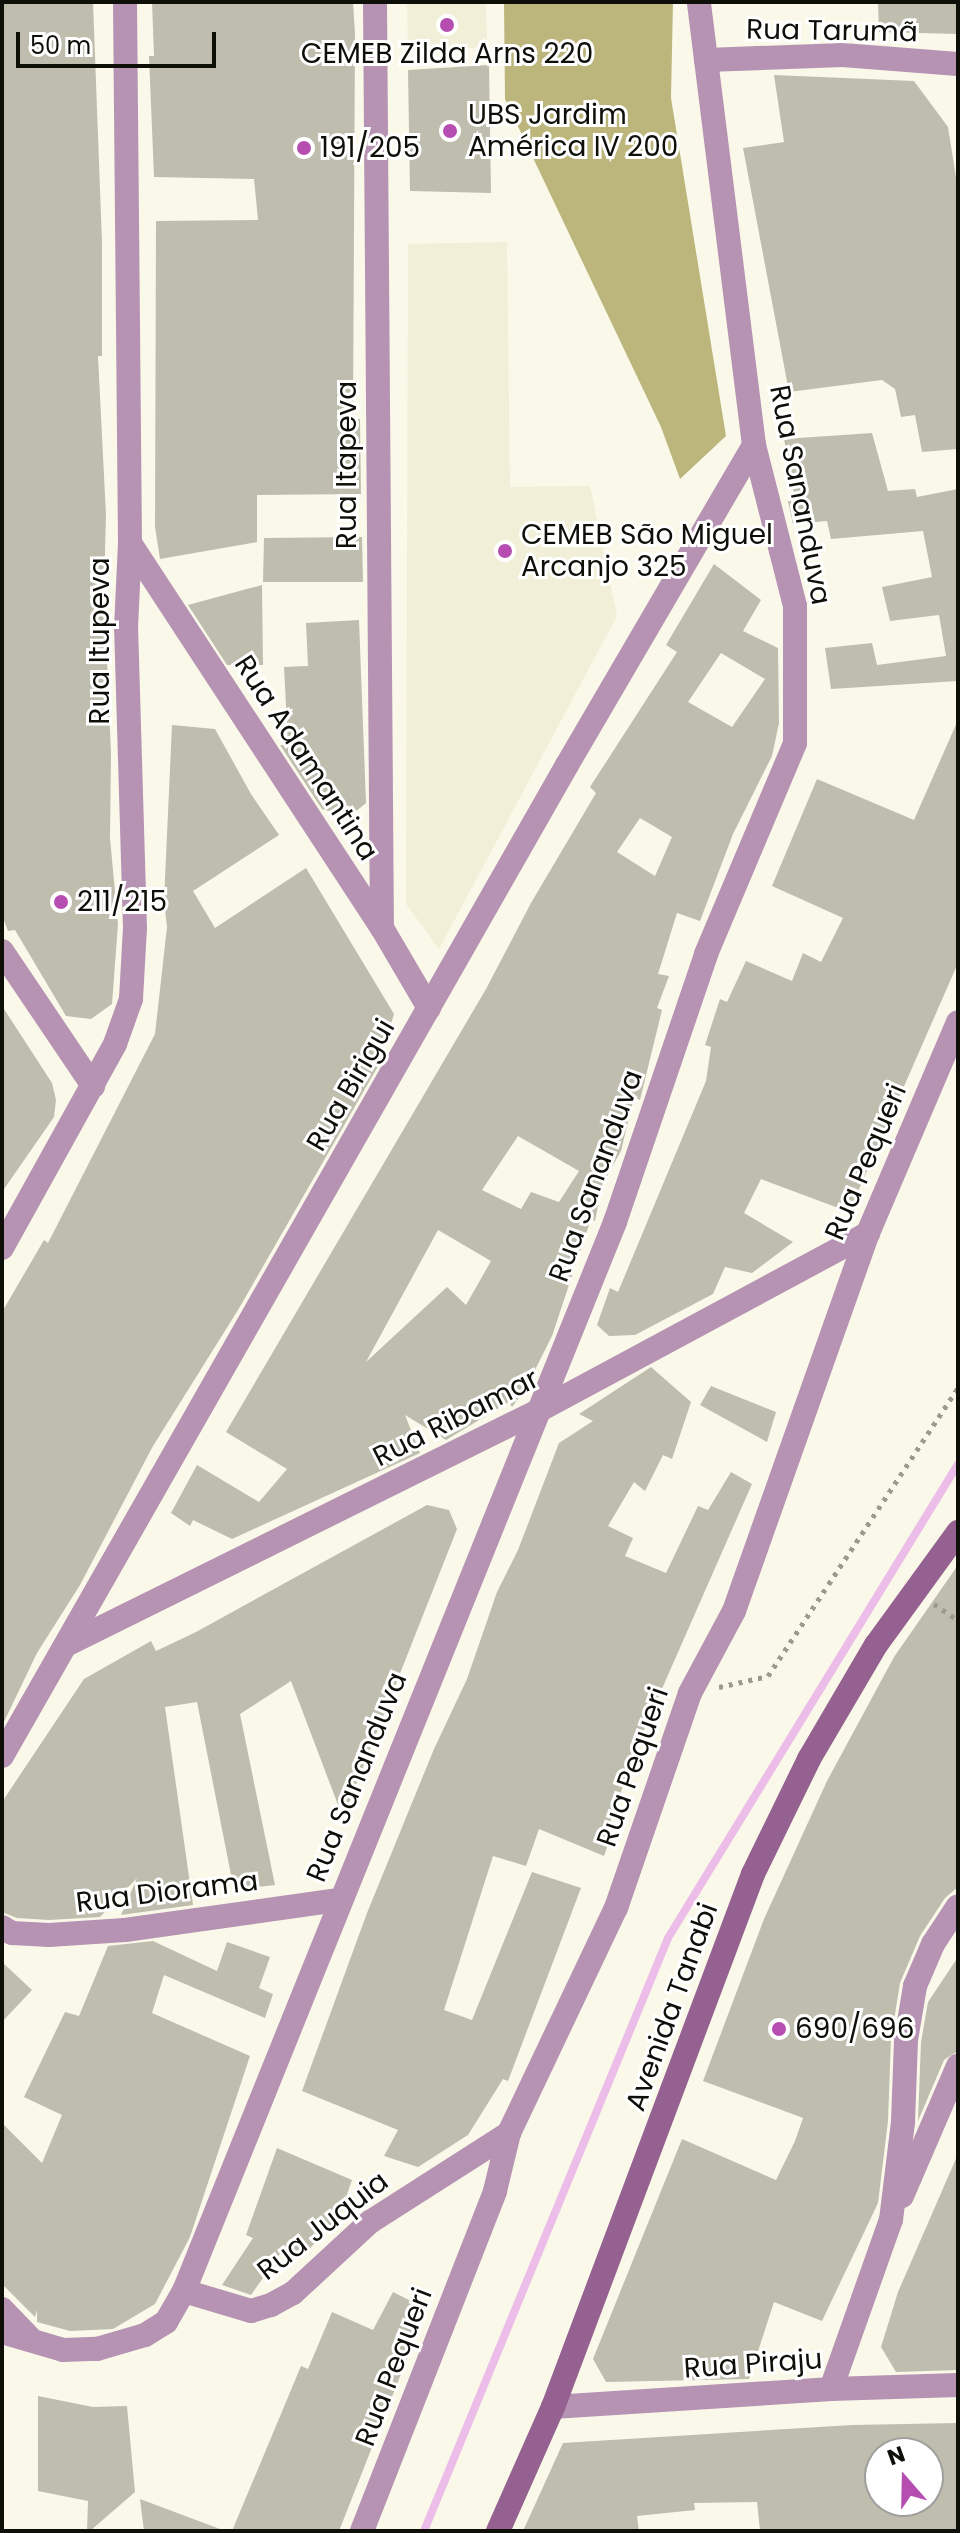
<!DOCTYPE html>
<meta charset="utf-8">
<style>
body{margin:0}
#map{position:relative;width:960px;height:2533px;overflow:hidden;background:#faf9e9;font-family:Poppins,sans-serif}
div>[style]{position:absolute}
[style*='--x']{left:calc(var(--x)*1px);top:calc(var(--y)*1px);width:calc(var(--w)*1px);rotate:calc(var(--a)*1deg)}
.built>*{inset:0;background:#f1efd7}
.forest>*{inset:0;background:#bcb67d}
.stream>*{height:8px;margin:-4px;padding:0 4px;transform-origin:4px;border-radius:4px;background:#ecbde8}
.building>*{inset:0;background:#bebdae}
.path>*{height:5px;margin-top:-2.5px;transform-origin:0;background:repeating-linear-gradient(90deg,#9b9a8e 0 4px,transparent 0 10px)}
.street>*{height:24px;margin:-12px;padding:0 12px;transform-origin:12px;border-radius:12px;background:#b692b3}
.secondary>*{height:24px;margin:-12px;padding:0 12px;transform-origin:12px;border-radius:12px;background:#946190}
.dots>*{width:22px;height:22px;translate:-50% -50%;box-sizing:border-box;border:4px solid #fff;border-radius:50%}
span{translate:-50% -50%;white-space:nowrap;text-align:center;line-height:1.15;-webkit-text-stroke:6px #fff;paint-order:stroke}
.street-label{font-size:28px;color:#0f0f09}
.poi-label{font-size:28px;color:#0f0f09}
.left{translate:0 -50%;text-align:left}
.frame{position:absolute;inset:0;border:4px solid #0f0f09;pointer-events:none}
.north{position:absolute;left:864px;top:2437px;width:80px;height:80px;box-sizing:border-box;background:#fff;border:2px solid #9f9f9d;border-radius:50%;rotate:340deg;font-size:22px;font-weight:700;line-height:32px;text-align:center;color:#0f0f09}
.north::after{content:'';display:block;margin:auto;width:28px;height:36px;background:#b64eb2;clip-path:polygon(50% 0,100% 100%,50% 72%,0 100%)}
.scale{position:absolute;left:16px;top:32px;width:200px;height:36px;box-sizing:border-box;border:4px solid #0f0f09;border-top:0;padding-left:10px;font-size:24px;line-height:28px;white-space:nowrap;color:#0f0f09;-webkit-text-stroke:6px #fff;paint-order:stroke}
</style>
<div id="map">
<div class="built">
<i style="clip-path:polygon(407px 2px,486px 2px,487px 47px,408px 52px)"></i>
<i style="clip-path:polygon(507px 242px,510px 487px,590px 486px,617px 616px,439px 949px,406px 904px,408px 244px)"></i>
</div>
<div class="forest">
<i style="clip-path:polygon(504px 2px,673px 2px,671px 98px,726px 436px,680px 479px,661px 427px,505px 99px)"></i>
</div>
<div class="stream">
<i style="--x:424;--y:2531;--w:641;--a:-67.63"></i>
<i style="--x:668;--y:1938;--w:556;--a:-58.54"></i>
</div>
<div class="building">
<i style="clip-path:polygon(2px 2px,93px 2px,102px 243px,102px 356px,98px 356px,106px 515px,104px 589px,111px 754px,110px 838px,118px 924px,112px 1004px,91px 1019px,66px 1016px,15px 930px,8px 931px,2px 915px)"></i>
<i style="clip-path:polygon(152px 2px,353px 2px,355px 34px,353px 419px,360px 419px,361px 494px,257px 495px,257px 542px,160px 559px,155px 527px,156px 221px,258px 220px,254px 179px,154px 177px,149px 56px,154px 56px)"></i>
<i style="clip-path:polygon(878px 2px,958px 2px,958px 34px,879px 32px)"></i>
<i style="clip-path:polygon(489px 65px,491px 193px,410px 191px,408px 70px)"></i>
<i style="clip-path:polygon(774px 75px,914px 81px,948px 127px,958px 190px,958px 449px,922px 452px,915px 415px,901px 417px,895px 389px,882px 380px,789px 392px,743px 148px,784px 142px)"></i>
<i style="clip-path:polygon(872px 433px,888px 491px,915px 489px,917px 497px,958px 489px,958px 681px,831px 689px,825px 648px,872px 643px,877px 665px,946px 656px,939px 615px,890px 621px,882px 587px,932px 577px,923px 531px,831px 539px,827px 521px,793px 524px,788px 501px,795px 500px,784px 439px)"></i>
<i style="clip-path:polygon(362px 537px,363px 582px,263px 582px,264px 538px)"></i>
<i style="clip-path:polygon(evenodd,714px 564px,761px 600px,743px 631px,778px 648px,779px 723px,772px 756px,733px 834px,700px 921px,677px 913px,658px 974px,669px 976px,657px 1008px,662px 1010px,640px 1100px,634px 1097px,621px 1151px,602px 1185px,595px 1221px,591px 1219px,552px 1336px,525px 1390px,512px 1407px,509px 1402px,446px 1440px,405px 1415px,420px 1453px,232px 1539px,193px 1520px,190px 1526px,171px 1513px,197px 1465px,259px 1502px,287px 1469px,226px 1432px,486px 989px,531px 903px,596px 793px,590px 787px,677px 652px,666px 645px,714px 564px,721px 653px,765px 679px,732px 727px,688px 702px,721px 653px,714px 564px,640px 818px,672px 837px,655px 876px,617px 852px,640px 818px,714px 564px,518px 1136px,579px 1171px,559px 1202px,531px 1192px,521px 1209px,482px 1190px,518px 1136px,714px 564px,438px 1230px,491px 1261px,466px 1305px,447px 1287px,366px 1362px,438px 1230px)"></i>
<i style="clip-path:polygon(262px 585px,263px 665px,227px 665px,188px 605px)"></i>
<i style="clip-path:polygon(359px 620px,366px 803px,349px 817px,322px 809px,280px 745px,288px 745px,284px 667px,308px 666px,306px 623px)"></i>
<i style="clip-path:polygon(958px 720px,958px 963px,849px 1212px,761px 1179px,744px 1213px,793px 1242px,752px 1273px,725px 1267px,713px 1294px,635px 1335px,609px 1336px,597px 1325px,610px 1288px,618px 1292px,706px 1081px,711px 1047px,705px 1045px,720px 999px,727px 1002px,746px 961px,792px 981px,803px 953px,821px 962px,843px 918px,772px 886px,817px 779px,914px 820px)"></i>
<i style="clip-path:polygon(172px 725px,215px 729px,251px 794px,279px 835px,193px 891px,215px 928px,306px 868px,394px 1014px,377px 1068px,238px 1310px,153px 1446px,80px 1585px,37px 1653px,2px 1726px,2px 1312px,44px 1240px,48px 1243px,155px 1034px,167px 927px,164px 901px)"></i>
<i style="clip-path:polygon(2px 1006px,52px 1083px,56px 1100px,54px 1117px,2px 1192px)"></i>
<i style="clip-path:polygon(651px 1367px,691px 1402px,672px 1459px,663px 1455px,645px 1491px,634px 1482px,608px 1526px,633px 1538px,625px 1556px,666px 1573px,698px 1506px,708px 1510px,731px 1472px,752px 1484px,639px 1741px,606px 1834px,611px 1836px,604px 1856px,539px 1829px,526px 1866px,493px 1856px,444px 2010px,472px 2020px,532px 1872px,581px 1888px,508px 2081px,503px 2079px,468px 2135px,418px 2167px,384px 2156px,398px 2130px,302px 2091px,367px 1913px,434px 1749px,467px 1679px,497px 1592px,518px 1550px,559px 1443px,593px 1421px,579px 1414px)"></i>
<i style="clip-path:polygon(711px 1386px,776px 1412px,767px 1442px,700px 1405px)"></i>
<i style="clip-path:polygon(427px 1505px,449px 1510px,457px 1529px,343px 1818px,291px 1681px,240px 1714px,275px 1885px,234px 1890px,197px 1702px,165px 1707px,193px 1905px,121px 1915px,137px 1878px,100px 1917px,49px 1920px,17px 1918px,2px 1912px,2px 1802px,84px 1679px,151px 1641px,156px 1651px,196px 1632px)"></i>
<i style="clip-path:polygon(958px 1565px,958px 1887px,945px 1898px,920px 1936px,900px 1983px,891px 2039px,888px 2121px,878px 2203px,822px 2321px,774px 2302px,749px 2379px,606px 2382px,593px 2359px,682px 2139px,776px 2180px,795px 2141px,803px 2118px,703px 2081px,764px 1919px,827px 1781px,894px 1657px)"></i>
<i style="clip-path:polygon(153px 1941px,217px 1971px,227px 1942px,270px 1957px,259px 1988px,273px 1994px,265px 2018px,164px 1975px,152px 2013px,250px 2056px,190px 2237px,155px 2304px,113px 2329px,70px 2331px,37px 2322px,37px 2310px,35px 2317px,2px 2284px,2px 2123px,42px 2163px,62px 2115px,24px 2097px,65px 2012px,79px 2016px,108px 1946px)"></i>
<i style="clip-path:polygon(958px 1957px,958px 2051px,944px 2060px,918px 2121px,921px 2042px,928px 2002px)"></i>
<i style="clip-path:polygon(2px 1962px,32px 1990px,2px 2022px)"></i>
<i style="clip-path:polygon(277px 2148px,352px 2180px,339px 2217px,300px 2259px,282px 2251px,251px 2295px,222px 2285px,253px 2238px,246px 2235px)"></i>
<i style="clip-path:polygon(958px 2154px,958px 2370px,896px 2372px,881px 2347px,898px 2292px)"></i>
<i style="clip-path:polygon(393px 2292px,421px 2306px,407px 2344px,412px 2346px,339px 2531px,232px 2531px,301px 2366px,308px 2369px,332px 2312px,373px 2330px)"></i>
<i style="clip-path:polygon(38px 2396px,93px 2407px,127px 2406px,135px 2492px,90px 2531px,87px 2531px,88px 2501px,38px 2491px)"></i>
<i style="clip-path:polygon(evenodd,958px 2423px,958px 2531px,760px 2531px,757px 2502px,694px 2503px,695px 2510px,637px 2516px,639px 2531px,523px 2531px,563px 2443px,852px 2425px,958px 2423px,880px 2453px,928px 2453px,928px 2501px,880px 2501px,880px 2453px)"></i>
<i style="clip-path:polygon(140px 2499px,220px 2529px,220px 2531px,144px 2531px)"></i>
</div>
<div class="path">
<i style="--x:934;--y:1604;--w:29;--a:34"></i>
<i style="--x:719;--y:1687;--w:50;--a:-12.7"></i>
<i style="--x:768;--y:1676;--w:345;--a:-56.6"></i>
</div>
<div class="street">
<i style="--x:375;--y:2;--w:926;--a:89.57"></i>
<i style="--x:706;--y:60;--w:137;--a:-2.1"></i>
<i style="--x:843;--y:55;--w:115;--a:4.5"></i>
<i style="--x:130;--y:543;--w:460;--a:56.8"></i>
<i style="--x:382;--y:928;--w:93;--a:59.6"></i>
<i style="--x:2;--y:951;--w:163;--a:56"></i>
<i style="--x:2;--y:1248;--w:233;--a:-61"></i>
<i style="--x:115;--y:1044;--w:48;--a:-70.4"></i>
<i style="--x:131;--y:999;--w:71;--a:-86.8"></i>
<i style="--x:135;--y:928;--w:300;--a:-91.7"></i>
<i style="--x:126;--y:628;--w:85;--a:-87.3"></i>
<i style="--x:130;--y:543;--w:541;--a:-90.53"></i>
<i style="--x:66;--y:1645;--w:527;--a:-26.37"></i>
<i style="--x:538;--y:1411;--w:375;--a:-28.3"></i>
<i style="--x:2;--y:1756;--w:1141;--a:-60.31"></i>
<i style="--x:567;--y:765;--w:371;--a:-59.7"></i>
<i style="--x:2;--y:1927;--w:12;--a:31"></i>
<i style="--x:12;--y:1933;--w:37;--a:3"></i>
<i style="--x:49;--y:1935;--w:76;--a:-3.8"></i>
<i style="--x:125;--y:1930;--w:216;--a:-8"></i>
<i style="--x:902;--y:2196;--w:142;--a:-66.7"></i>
<i style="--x:184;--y:2291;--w:70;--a:16.6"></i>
<i style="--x:251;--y:2311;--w:21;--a:-17"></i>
<i style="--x:271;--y:2305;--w:25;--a:-29"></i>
<i style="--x:293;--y:2293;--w:105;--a:-42.7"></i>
<i style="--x:370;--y:2222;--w:165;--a:-32.6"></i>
<i style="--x:2;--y:2309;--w:42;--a:46"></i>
<i style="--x:2;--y:2332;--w:64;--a:16.4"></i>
<i style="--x:63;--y:2350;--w:34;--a:-2"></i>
<i style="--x:97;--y:2349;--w:50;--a:-16.3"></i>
<i style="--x:145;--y:2335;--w:25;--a:-32"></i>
<i style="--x:166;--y:2322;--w:36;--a:-60"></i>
<i style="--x:184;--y:2291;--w:1153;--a:-68.04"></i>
<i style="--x:615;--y:1222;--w:283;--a:-71.2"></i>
<i style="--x:706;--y:954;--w:229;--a:-67.1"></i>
<i style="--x:795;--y:743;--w:137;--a:-90"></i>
<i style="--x:795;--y:606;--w:166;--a:-104.3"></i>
<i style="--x:754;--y:445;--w:446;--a:-97.1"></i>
<i style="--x:831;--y:2389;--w:179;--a:-70.5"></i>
<i style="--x:891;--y:2220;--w:99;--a:-83"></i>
<i style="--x:903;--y:2122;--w:82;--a:-87.9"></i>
<i style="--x:906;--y:2040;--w:55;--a:-80.5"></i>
<i style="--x:915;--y:1986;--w:46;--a:-66.8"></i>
<i style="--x:933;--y:1944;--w:45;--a:-56.7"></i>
<i style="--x:553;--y:2407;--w:279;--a:-3.7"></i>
<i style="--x:831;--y:2389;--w:127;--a:-1.8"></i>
<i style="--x:362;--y:2531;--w:365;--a:-68.6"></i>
<i style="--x:495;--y:2191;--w:60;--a:-76.4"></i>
<i style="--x:509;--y:2133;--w:249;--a:-64.6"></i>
<i style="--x:616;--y:1908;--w:227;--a:-71"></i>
<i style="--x:690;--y:1693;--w:93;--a:-61.8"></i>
<i style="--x:734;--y:1611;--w:401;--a:-70.5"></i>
<i style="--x:868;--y:1233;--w:229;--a:-66.9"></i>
</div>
<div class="secondary">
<i style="--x:498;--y:2531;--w:136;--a:-66.1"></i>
<i style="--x:553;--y:2407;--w:569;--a:-69.43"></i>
<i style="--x:753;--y:1874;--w:128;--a:-64"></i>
<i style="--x:809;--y:1759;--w:132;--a:-59.6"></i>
<i style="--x:876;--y:1645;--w:140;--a:-54"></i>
</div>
<div class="dots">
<i style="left:447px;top:25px;background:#b64eb2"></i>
<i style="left:450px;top:131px;background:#b64eb2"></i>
<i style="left:304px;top:148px;background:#b64eb2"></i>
<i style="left:505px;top:551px;background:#b64eb2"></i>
<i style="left:61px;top:902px;background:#b64eb2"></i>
<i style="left:779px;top:2029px;background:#b64eb2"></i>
</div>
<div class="street-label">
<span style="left:832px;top:31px;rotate:1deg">Rua Tarumã</span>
<span style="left:347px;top:465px;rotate:-90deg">Rua Itapeva</span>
<span style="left:800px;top:495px;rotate:79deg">Rua Sananduva</span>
<span style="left:100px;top:641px;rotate:-90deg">Rua Itupeva</span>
<span style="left:306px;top:758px;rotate:57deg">Rua Adamantina</span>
<span style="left:351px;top:1085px;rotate:-60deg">Rua Birigui</span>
<span style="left:866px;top:1162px;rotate:-67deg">Rua Pequeri</span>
<span style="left:596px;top:1176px;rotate:-70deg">Rua Sananduva</span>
<span style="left:456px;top:1418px;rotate:-27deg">Rua Ribamar</span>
<span style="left:633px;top:1767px;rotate:-71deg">Rua Pequeri</span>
<span style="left:357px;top:1777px;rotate:-68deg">Rua Sananduva</span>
<span style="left:167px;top:1892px;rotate:-7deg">Rua Diorama</span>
<span style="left:672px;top:2007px;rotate:-70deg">Avenida Tanabi</span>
<span style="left:323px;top:2226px;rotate:-38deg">Rua Juquia</span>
<span style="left:753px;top:2364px;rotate:-4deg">Rua Piraju</span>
<span style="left:394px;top:2367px;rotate:-69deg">Rua Pequeri</span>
</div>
<div class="poi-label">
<span style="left:447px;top:54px">CEMEB Zilda Arns 220</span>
<span class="left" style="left:468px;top:131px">UBS Jardim<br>América IV 200</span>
<span class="left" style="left:320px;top:148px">191/205</span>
<span class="left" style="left:521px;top:551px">CEMEB São Miguel<br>Arcanjo 325</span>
<span class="left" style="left:77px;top:902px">211/215</span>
<span class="left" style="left:795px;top:2029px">690/696</span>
</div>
<div class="frame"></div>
<div class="north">N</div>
<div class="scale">50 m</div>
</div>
